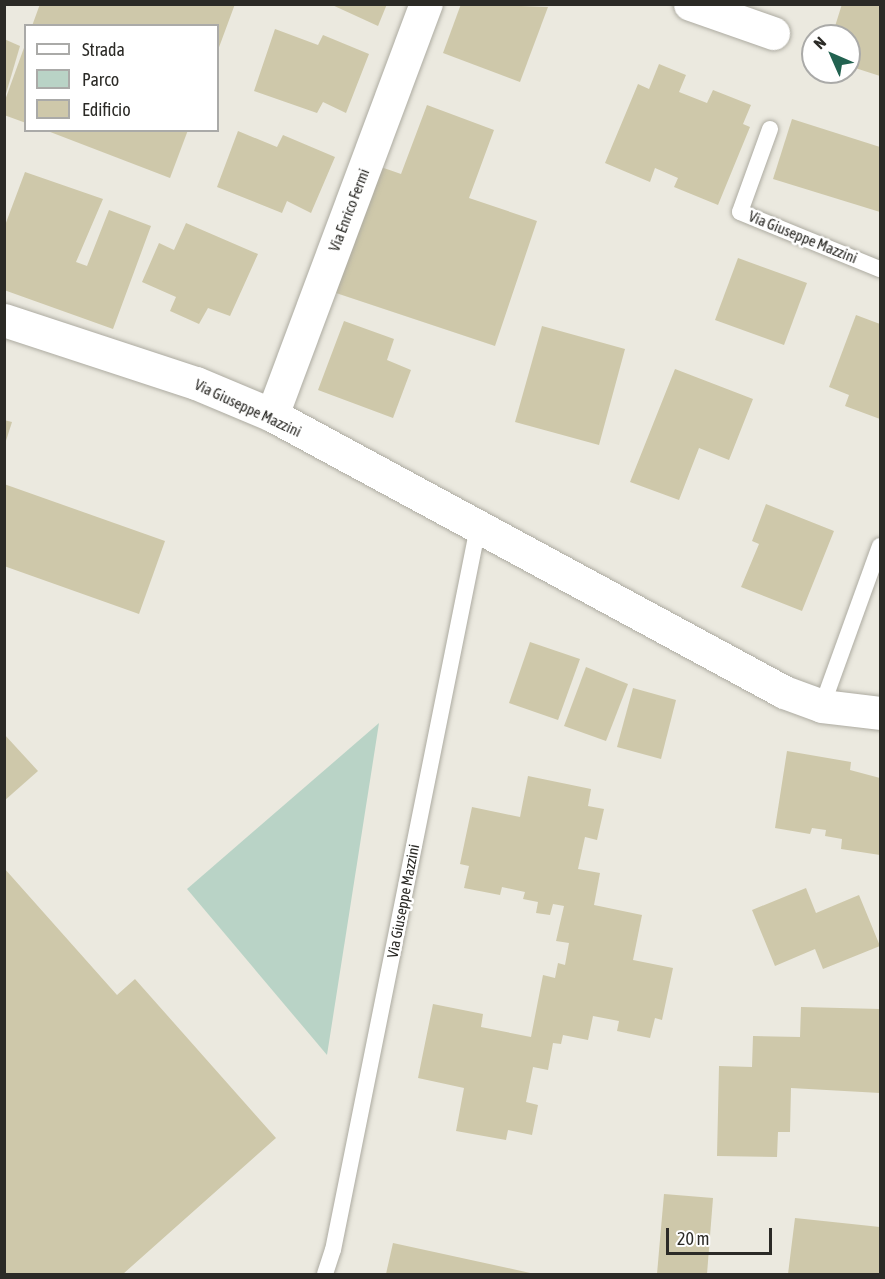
<!DOCTYPE html>
<style>
body{margin:0}
#map{position:relative;width:885px;height:1279px;overflow:hidden;background:#ebe9df;font-family:"Asap Condensed",sans-serif}
div>[style]{position:absolute}
[style*='--x']{left:calc(var(--x)*1px);top:calc(var(--y)*1px);width:calc(var(--w)*1px);rotate:calc(var(--a)*1deg)}
.green>*{inset:0;background:#b9d3c6}
.building>*{inset:0;background:#cec8aa}
.roads{filter:drop-shadow(0 0 2px #adaba1) drop-shadow(0 0 2px #adaba1)}
.service>*{height:16px;margin:-8px;padding:0 8px;transform-origin:8px;border-radius:8px;background:#fff}
.minor>*{height:33px;margin:-16.5px;padding:0 16.5px;transform-origin:16.5px;border-radius:16.5px;background:#fff}
span{translate:-50% -50%;white-space:nowrap;text-align:center;line-height:1.15;-webkit-text-stroke:5px #fff;paint-order:stroke}
.street-label{font-size:15px;color:#2b2a26}
.frame{position:absolute;inset:0;border:6px solid #2b2a26;pointer-events:none}
.legend{position:absolute;left:24px;top:24px;width:195px;height:108px;box-sizing:border-box;background:#fff;border:2px solid #aaaaa8;margin:0;padding:8px 10px;list-style:none;font-size:18px;color:#2b2a26}
.legend li{display:flex;align-items:center;gap:12px;height:30px}
.legend b{width:30px;border:2px solid #aaaaa8}
.north{position:absolute;left:801px;top:24px;width:60px;height:60px;box-sizing:border-box;background:#fff;border:2px solid #aaaaa8;border-radius:50%;rotate:315deg;font-size:16px;font-weight:700;line-height:24px;text-align:center;color:#2b2a26}
.north::after{content:'';display:block;margin:auto;width:21px;height:27px;background:#226250;clip-path:polygon(50% 0,100% 100%,50% 72%,0 100%)}
.scale{position:absolute;left:666px;top:1228px;width:106px;height:27px;box-sizing:border-box;border:3px solid #2b2a26;border-top:0;padding-left:8px;font-size:18px;line-height:21px;white-space:nowrap;color:#2b2a26;-webkit-text-stroke:4px #fff;paint-order:stroke}
</style>
<div id="map">
<div class="green">
<i style="clip-path:polygon(379px 723px,327px 1055px,187px 889px)"></i>
</div>
<div class="building">
<i style="clip-path:polygon(40px 4px,235px 4px,218px 50px,218px 26px,32px 26px)"></i>
<i style="clip-path:polygon(330px 4px,387px 4px,378px 26px)"></i>
<i style="clip-path:polygon(461px 4px,548px 7px,520px 82px,443px 53px)"></i>
<i style="clip-path:polygon(842px 4px,880px 4px,880px 76px,849px 66px,849px 36px,832px 36px)"></i>
<i style="clip-path:polygon(275px 29px,318px 45px,323px 35px,369px 54px,346px 113px,323px 102px,317px 113px,254px 91px)"></i>
<i style="clip-path:polygon(4px 39px,20px 46px,5px 97px,4px 97px)"></i>
<i style="clip-path:polygon(25px 45px,26px 46px,26px 123px,4px 115px,4px 103px)"></i>
<i style="clip-path:polygon(659px 64px,686px 75px,679px 92px,707px 103px,713px 90px,751px 105px,743px 124px,750px 127px,718px 205px,674px 187px,678px 178px,655px 168px,650px 182px,605px 163px,638px 84px,649px 89px)"></i>
<i style="clip-path:polygon(427px 105px,494px 130px,469px 198px,537px 221px,495px 346px,336px 293px,378px 166px,401px 174px)"></i>
<i style="clip-path:polygon(792px 119px,880px 147px,880px 212px,773px 179px)"></i>
<i style="clip-path:polygon(45px 130px,188px 130px,170px 178px)"></i>
<i style="clip-path:polygon(238px 131px,277px 147px,283px 135px,335px 157px,311px 213px,287px 201px,282px 213px,217px 187px)"></i>
<i style="clip-path:polygon(25px 172px,103px 199px,76px 262px,87px 266px,109px 210px,151px 226px,113px 329px,4px 290px,4px 228px)"></i>
<i style="clip-path:polygon(186px 223px,258px 254px,230px 316px,208px 308px,199px 324px,170px 311px,176px 297px,142px 282px,159px 243px,174px 250px)"></i>
<i style="clip-path:polygon(738px 258px,807px 283px,784px 345px,715px 320px)"></i>
<i style="clip-path:polygon(856px 315px,880px 324px,880px 419px,845px 406px,849px 395px,829px 387px)"></i>
<i style="clip-path:polygon(344px 321px,394px 339px,387px 360px,411px 370px,393px 418px,318px 390px)"></i>
<i style="clip-path:polygon(542px 326px,625px 349px,599px 445px,515px 422px)"></i>
<i style="clip-path:polygon(675px 369px,753px 399px,729px 460px,699px 448px,679px 500px,630px 482px)"></i>
<i style="clip-path:polygon(4px 420px,12px 422px,5px 444px,4px 444px)"></i>
<i style="clip-path:polygon(4px 484px,165px 541px,139px 614px,4px 566px)"></i>
<i style="clip-path:polygon(766px 504px,834px 531px,802px 611px,741px 587px,759px 544px,752px 541px)"></i>
<i style="clip-path:polygon(530px 642px,580px 659px,558px 720px,509px 703px)"></i>
<i style="clip-path:polygon(586px 667px,628px 684px,606px 741px,564px 726px)"></i>
<i style="clip-path:polygon(633px 688px,676px 700px,661px 759px,617px 747px)"></i>
<i style="clip-path:polygon(4px 734px,38px 771px,4px 801px)"></i>
<i style="clip-path:polygon(787px 751px,851px 762px,850px 770px,880px 778px,880px 855px,841px 849px,842px 839px,825px 836px,826px 830px,812px 828px,810px 834px,775px 828px)"></i>
<i style="clip-path:polygon(528px 776px,591px 789px,588px 806px,604px 809px,597px 840px,585px 837px,578px 869px,600px 873px,594px 905px,642px 915px,633px 960px,673px 968px,662px 1020px,655px 1018px,650px 1038px,617px 1031px,619px 1021px,593px 1016px,588px 1040px,563px 1035px,561px 1044px,553px 1043px,548px 1070px,533px 1067px,526px 1102px,538px 1105px,532px 1135px,508px 1130px,506px 1140px,456px 1131px,464px 1088px,418px 1078px,433px 1004px,483px 1014px,481px 1027px,531px 1037px,543px 975px,555px 978px,558px 963px,565px 965px,569px 943px,556px 941px,564px 906px,553px 904px,550px 915px,536px 913px,538px 902px,523px 899px,525px 892px,502px 887px,500px 895px,464px 888px,469px 866px,460px 864px,472px 807px,520px 817px)"></i>
<i style="clip-path:polygon(4px 868px,117px 995px,135px 979px,276px 1138px,123px 1274px,4px 1274px)"></i>
<i style="clip-path:polygon(806px 888px,816px 913px,859px 895px,880px 946px,823px 969px,815px 949px,775px 966px,752px 910px)"></i>
<i style="clip-path:polygon(801px 1007px,880px 1009px,880px 1093px,791px 1088px,790px 1132px,778px 1132px,777px 1157px,717px 1156px,719px 1066px,752px 1067px,753px 1036px,800px 1037px)"></i>
<i style="clip-path:polygon(664px 1194px,713px 1198px,707px 1274px,657px 1274px)"></i>
<i style="clip-path:polygon(795px 1218px,880px 1227px,880px 1274px,788px 1274px)"></i>
<i style="clip-path:polygon(393px 1243px,535px 1274px,386px 1274px)"></i>
</div>
<div class="roads">
<div class="service">
<i style="--x:770;--y:129;--w:88;--a:109.9"></i>
<i style="--x:740;--y:212;--w:151;--a:22.2"></i>
<i style="--x:822;--y:706;--w:170;--a:-70.1"></i>
<i style="--x:325;--y:1274;--w:25;--a:-72"></i>
<i style="--x:333;--y:1250;--w:737;--a:-78.66"></i>
</div>
<div class="minor">
<i style="--x:690;--y:4;--w:88;--a:19.3"></i>
<i style="--x:4;--y:320;--w:202;--a:18.2"></i>
<i style="--x:196;--y:383;--w:82;--a:22.8"></i>
<i style="--x:272;--y:415;--w:582;--a:28.41"></i>
<i style="--x:784;--y:692;--w:40;--a:20.2"></i>
<i style="--x:822;--y:706;--w:58;--a:6.9"></i>
<i style="--x:272;--y:415;--w:439;--a:-69.5"></i>
</div>
</div>
<div class="street-label">
<span style="left:349px;top:210px;rotate:-69deg">Via Enrico Fermi</span>
<span style="left:803px;top:237px;rotate:22deg">Via Giuseppe Mazzini</span>
<span style="left:248px;top:408px;rotate:25deg">Via Giuseppe Mazzini</span>
<span style="left:403px;top:901px;rotate:-79deg">Via Giuseppe Mazzini</span>
</div>
<div class="frame"></div>
<ul class="legend">
<li><b style="height:8px;background:#fff"></b>Strada</li>
<li><b style="height:16px;background:#b9d3c6"></b>Parco</li>
<li><b style="height:16px;background:#cec8aa"></b>Edificio</li>
</ul>
<div class="north">N</div>
<div class="scale">20 m</div>
</div>
